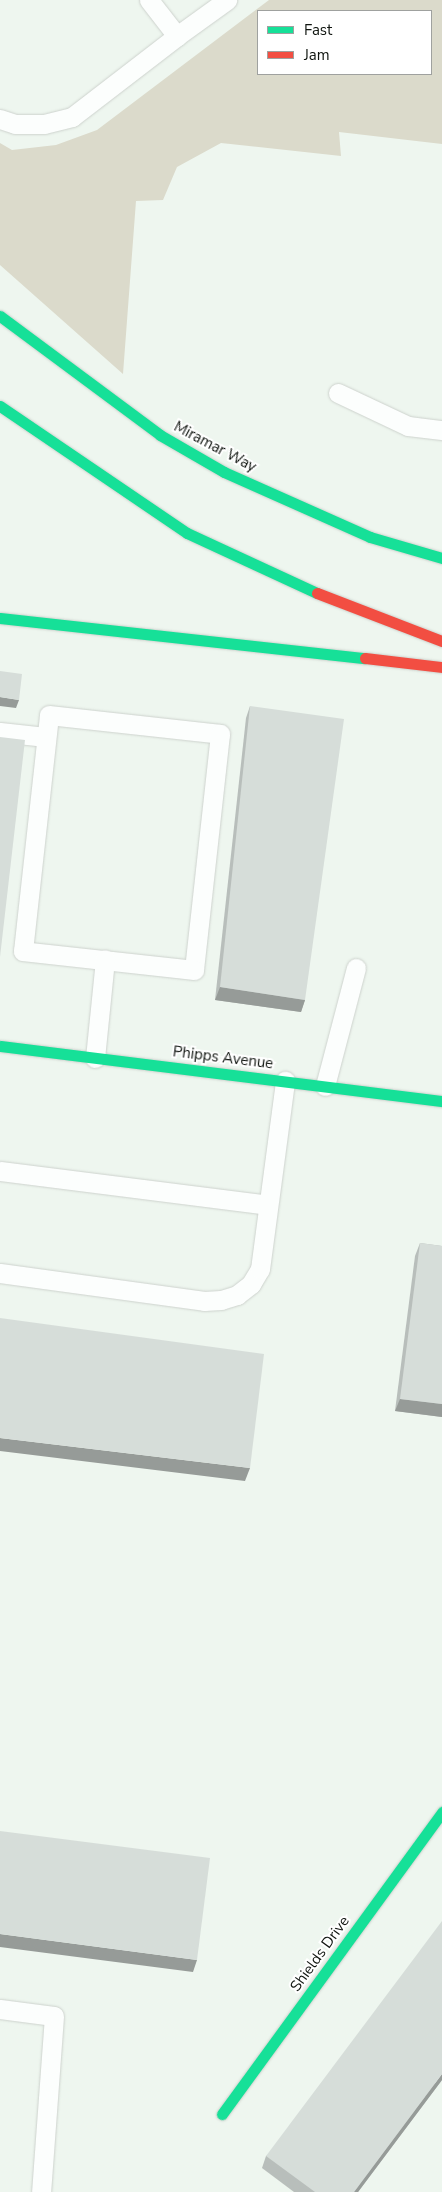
<!DOCTYPE html>
<style>
body{margin:0}
#map{position:relative;width:442px;height:2192px;overflow:hidden;background:#eef6ef;font-family:"Nunito Sans",sans-serif}
div>[style]{position:absolute}
[style*='--x']{left:calc(var(--x)*1px);top:calc(var(--y)*1px);width:calc(var(--w)*1px);rotate:calc(var(--a)*1deg)}
.green>*{inset:0;background:#dbdacb}
.roads{filter:drop-shadow(0 0 1px #cdd2cd) drop-shadow(0 0 1px #cdd2cd)}
.lane>*{height:19px;margin:-9.5px;padding:0 9.5px;transform-origin:9.5px;border-radius:9.5px;background:#fcfefd}
.fast>*{height:11px;margin:-5.5px;padding:0 5.5px;transform-origin:5.5px;border-radius:5.5px;background:#16e098}
.jam>*{height:11px;margin:-5.5px;padding:0 5.5px;transform-origin:5.5px;border-radius:5.5px;background:#f24e42}
.wall>*{inset:0;background:#b8bebb}
.shaded-wall>*{inset:0;background:#969b98}
.building>*{inset:0;background:#d6ddd9}
span{translate:-50% -50%;white-space:nowrap;text-align:center;line-height:1.15;-webkit-text-stroke:4px #fff;paint-order:stroke}
.street-label{font-size:15px;color:#0f140f}
.legend{position:absolute;left:257px;top:10px;width:175px;height:65px;box-sizing:border-box;background:#fff;border:1px solid #9fa19f;margin:0;padding:6px 9px;list-style:none;font-size:15px;color:#0f140f}
.legend li{display:flex;align-items:center;gap:10px;height:25px}
.legend b{width:25px;border:1px solid #9fa19f}
</style>
<div id="map">
<div class="green">
<i style="clip-path:polygon(evenodd,269px 0,442px 0,442px 144px,339px 132px,341px 156px,221px 143px,177px 167px,163px 200px,136px 201px,123px 374px,0 265px,0 143px,12px 150px,56px 145px,97px 130px,269px 0,258px 11px,431px 11px,431px 74px,258px 74px,258px 11px)"></i>
</div>
<div class="roads">
<div class="lane">
<i style="--x:149;--y:0;--w:46;--a:52.1"></i>
<i style="--x:177;--y:36;--w:62;--a:-35.8"></i>
<i style="--x:0;--y:119;--w:16;--a:18"></i>
<i style="--x:15;--y:124;--w:29;--a:0"></i>
<i style="--x:44;--y:124;--w:29;--a:-14"></i>
<i style="--x:72;--y:117;--w:133;--a:-37.6"></i>
<i style="--x:338;--y:393;--w:77;--a:25.2"></i>
<i style="--x:408;--y:426;--w:34;--a:7"></i>
<i style="--x:49;--y:715;--w:172;--a:6.3"></i>
<i style="--x:220;--y:734;--w:237;--a:96.3"></i>
<i style="--x:194;--y:970;--w:172;--a:-173.7"></i>
<i style="--x:23;--y:951;--w:237;--a:-83.7"></i>
<i style="--x:0;--y:732;--w:46;--a:6.2"></i>
<i style="--x:95;--y:1058;--w:99;--a:-84.2"></i>
<i style="--x:325;--y:1086;--w:122;--a:-75.3"></i>
<i style="--x:0;--y:1171;--w:270;--a:7.2"></i>
<i style="--x:0;--y:1273;--w:206;--a:7.8"></i>
<i style="--x:204;--y:1301;--w:17;--a:-3"></i>
<i style="--x:221;--y:1300;--w:17;--a:-17"></i>
<i style="--x:237;--y:1295;--w:18;--a:-38"></i>
<i style="--x:251;--y:1284;--w:17;--a:-59"></i>
<i style="--x:260;--y:1269;--w:190;--a:-82.4"></i>
<i style="--x:0;--y:2009;--w:54;--a:7.4"></i>
<i style="--x:54;--y:2016;--w:176;--a:94.2"></i>
</div>
<div class="fast">
<i style="--x:0;--y:316;--w:199;--a:36.6"></i>
<i style="--x:160;--y:435;--w:74;--a:30"></i>
<i style="--x:224;--y:472;--w:160;--a:24"></i>
<i style="--x:370;--y:537;--w:75;--a:16.3"></i>
<i style="--x:0;--y:406;--w:226;--a:34.2"></i>
<i style="--x:187;--y:533;--w:143;--a:24.8"></i>
<i style="--x:0;--y:618;--w:367;--a:6.3"></i>
<i style="--x:0;--y:1046;--w:445;--a:7.1"></i>
<i style="--x:222;--y:2114;--w:374;--a:-53.9"></i>
</div>
<div class="jam">
<i style="--x:317;--y:593;--w:134;--a:21"></i>
<i style="--x:365;--y:658;--w:78;--a:6.7"></i>
</div>
</div>
<div class="wall">
<i style="clip-path:polygon(250px 706px,305px 1000px,301px 1012px,215px 1000px,246px 718px)"></i>
<i style="clip-path:polygon(420px 1243px,442px 1246px,442px 1417px,395px 1411px,415px 1256px)"></i>
<i style="clip-path:polygon(442px 2080px,358px 2192px,294px 2192px,262px 2168px,266px 2156px)"></i>
</div>
<div class="shaded-wall">
<i style="clip-path:polygon(0 697px,19px 700px,16px 708px,0 706px)"></i>
<i style="clip-path:polygon(220px 987px,305px 1000px,301px 1012px,215px 1000px)"></i>
<i style="clip-path:polygon(400px 1399px,442px 1404px,442px 1417px,395px 1411px)"></i>
<i style="clip-path:polygon(0 1438px,250px 1468px,245px 1481px,0 1451px)"></i>
<i style="clip-path:polygon(0 1934px,197px 1960px,193px 1972px,0 1947px)"></i>
<i style="clip-path:polygon(442px 2074px,442px 2080px,358px 2192px,354px 2192px)"></i>
</div>
<div class="building">
<i style="clip-path:polygon(0 671px,22px 674px,19px 700px,0 697px)"></i>
<i style="clip-path:polygon(250px 706px,344px 719px,305px 1000px,220px 987px)"></i>
<i style="clip-path:polygon(0 737px,25px 740px,0 957px)"></i>
<i style="clip-path:polygon(420px 1243px,442px 1246px,442px 1404px,400px 1399px)"></i>
<i style="clip-path:polygon(0 1318px,264px 1354px,250px 1468px,0 1438px)"></i>
<i style="clip-path:polygon(0 1831px,210px 1858px,197px 1960px,0 1934px)"></i>
<i style="clip-path:polygon(442px 1921px,442px 2074px,354px 2192px,315px 2192px,266px 2156px)"></i>
</div>
<div class="street-label">
<span style="left:215px;top:447px;rotate:28deg">Miramar Way</span>
<span style="left:223px;top:1058px;rotate:7deg">Phipps Avenue</span>
<span style="left:320px;top:1954px;rotate:-54deg">Shields Drive</span>
</div>
<ul class="legend">
<li><b style="height:6px;background:#16e098"></b>Fast</li>
<li><b style="height:6px;background:#f24e42"></b>Jam</li>
</ul>
</div>
